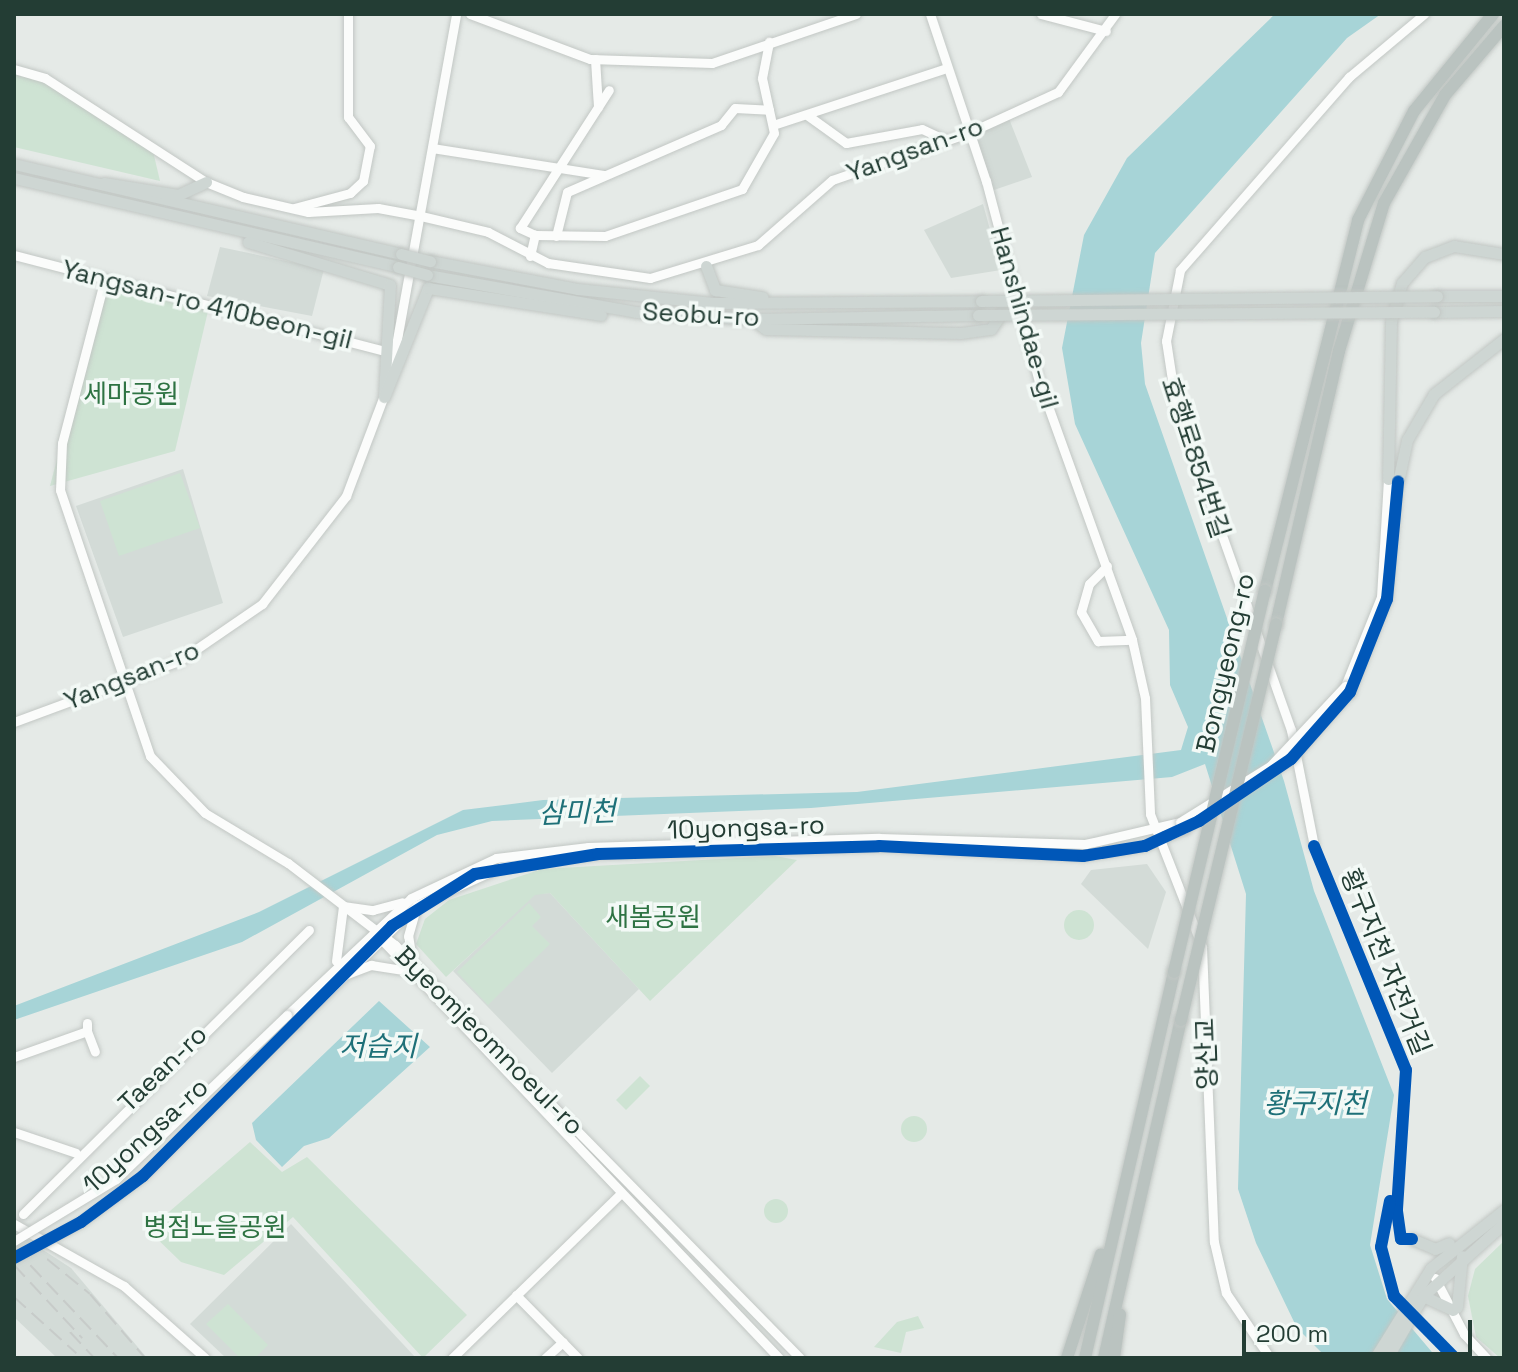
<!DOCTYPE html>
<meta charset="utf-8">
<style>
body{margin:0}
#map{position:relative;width:1518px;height:1372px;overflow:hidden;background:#e5eae7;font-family:"Space Grotesk","Noto Sans KR",sans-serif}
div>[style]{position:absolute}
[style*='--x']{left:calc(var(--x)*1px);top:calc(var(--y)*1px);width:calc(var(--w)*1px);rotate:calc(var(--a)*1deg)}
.built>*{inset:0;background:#d3dbd7}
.green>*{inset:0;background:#cee3d3}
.round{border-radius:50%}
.water>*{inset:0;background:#a7d4d7}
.roads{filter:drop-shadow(0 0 2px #c2c7c4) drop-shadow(0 0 2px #c2c7c4)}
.minor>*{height:9px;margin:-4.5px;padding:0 4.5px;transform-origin:4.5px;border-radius:4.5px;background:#fbfcfb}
.major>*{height:11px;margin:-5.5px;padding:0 5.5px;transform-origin:5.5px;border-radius:5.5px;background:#ced6d3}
.highway>*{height:12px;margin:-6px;padding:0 6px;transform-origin:6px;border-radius:6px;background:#bac3c0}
.rail>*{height:2px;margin-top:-1px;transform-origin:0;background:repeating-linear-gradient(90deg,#c7cbc9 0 16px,transparent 0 24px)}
.bridges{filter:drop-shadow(0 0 2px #c2c7c4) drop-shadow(0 0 2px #c2c7c4)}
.minor-bridge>*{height:9px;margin:-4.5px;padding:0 4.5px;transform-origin:4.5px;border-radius:4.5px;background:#fbfcfb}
.major-bridge>*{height:11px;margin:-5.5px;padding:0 5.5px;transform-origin:5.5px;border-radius:5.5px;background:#ced6d3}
.highway-bridge>*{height:12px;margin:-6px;padding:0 6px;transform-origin:6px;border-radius:6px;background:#bac3c0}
.cycleway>*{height:12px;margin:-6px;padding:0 6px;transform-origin:6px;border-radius:6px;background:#0057b8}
span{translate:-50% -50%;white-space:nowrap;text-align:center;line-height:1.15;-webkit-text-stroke:7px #f3f9f6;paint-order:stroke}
.street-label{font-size:26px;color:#233d34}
.park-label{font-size:26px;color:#2e7343}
.water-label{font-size:28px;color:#1e7078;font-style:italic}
.frame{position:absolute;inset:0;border:16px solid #233d34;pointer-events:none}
.scale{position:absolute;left:1242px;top:1320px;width:230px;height:36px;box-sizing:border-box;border:4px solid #233d34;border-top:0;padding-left:10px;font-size:24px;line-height:28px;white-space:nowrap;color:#233d34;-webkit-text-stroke:6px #f3f9f6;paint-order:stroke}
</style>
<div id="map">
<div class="built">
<i style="clip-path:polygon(1008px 116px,1032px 177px,994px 190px,973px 132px)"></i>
<i style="clip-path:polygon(983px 204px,1001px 270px,951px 278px,924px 230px)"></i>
<i style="clip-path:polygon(220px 247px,324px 269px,312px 316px,207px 296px)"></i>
<i style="clip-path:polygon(183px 469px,223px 603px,123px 637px,76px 506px)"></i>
<i style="clip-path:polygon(1147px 864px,1166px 892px,1148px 949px,1081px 884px,1091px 870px)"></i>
<i style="clip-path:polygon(550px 893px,639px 989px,552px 1073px,453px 971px,535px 894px)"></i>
<i style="clip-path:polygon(291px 1224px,416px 1358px,226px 1358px,190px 1324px)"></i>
<i style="clip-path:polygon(14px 1231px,71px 1268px,147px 1358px,57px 1358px,14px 1317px)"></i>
</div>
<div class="green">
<i style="clip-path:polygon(14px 69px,45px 78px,152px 147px,160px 181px,14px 147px)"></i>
<i style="clip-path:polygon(104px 282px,209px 307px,175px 451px,50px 486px)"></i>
<i style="clip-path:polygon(180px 473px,200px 528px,119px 556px,100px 501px)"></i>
<i style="clip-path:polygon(775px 856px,797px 860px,650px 1001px,550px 893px,535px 895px,446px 977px,416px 944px,425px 919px,449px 900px,542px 869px)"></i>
<i style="clip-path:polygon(529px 903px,541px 917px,532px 926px,550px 944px,488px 1005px,457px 972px)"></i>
<i class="round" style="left:1064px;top:910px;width:30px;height:30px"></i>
<i style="clip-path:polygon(640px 1076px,650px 1086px,626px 1110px,616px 1100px)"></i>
<i class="round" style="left:901px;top:1116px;width:26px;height:26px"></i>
<i style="clip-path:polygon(250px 1142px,282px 1172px,307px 1157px,467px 1315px,423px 1358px,293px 1217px,224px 1275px,181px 1262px,148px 1230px)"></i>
<i class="round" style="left:764px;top:1199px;width:24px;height:24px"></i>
<i style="clip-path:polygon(1504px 1241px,1504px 1358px,1500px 1358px,1476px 1337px,1468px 1296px,1475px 1269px)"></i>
<i style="clip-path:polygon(228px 1304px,268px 1345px,255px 1358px,240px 1358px,206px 1324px)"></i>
<i style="clip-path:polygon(918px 1316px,924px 1328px,906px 1332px,901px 1353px,874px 1347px,897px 1322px)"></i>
</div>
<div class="water">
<i style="clip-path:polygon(1275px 14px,1381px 14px,1347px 38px,1155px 253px,1141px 343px,1145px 384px,1284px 781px,1314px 891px,1394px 1095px,1370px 1245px,1387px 1299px,1437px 1358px,1327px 1358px,1297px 1328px,1256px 1243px,1238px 1189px,1246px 894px,1205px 764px,1172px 777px,811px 808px,492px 821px,437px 835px,242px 942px,14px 1020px,14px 1006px,259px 912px,463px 810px,543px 800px,857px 792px,1181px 750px,1188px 727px,1170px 685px,1169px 630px,1075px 424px,1062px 348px,1084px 235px,1127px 158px)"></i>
<i style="clip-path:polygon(379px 1001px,430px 1047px,329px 1138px,304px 1146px,282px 1167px,256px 1140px,252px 1123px)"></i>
</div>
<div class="roads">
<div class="minor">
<i style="--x:470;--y:14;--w:128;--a:20.6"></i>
<i style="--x:590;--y:59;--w:122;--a:1.9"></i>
<i style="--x:712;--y:63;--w:152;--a:-18.8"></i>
<i style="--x:930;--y:14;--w:176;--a:71.5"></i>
<i style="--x:986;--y:181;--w:207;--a:75.2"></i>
<i style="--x:1039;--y:381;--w:275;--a:70.2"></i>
<i style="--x:1132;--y:640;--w:59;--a:77.4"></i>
<i style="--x:1145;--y:698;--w:116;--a:87.5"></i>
<i style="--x:1150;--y:814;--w:143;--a:68.6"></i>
<i style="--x:1202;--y:947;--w:295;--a:87.7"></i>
<i style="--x:1214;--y:1242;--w:52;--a:76.8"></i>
<i style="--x:1226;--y:1293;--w:78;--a:55.9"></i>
<i style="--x:1041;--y:14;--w:67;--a:14.7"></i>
<i style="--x:595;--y:59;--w:48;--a:86.4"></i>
<i style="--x:14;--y:69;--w:32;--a:16"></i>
<i style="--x:45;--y:78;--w:192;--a:32.9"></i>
<i style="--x:206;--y:182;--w:40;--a:22"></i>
<i style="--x:243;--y:197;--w:67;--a:13"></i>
<i style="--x:308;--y:212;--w:70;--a:-3.3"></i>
<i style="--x:378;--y:208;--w:44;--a:10.5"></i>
<i style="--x:421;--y:216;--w:69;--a:13.4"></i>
<i style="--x:488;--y:232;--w:68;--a:27.3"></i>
<i style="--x:548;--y:263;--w:103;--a:8.4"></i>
<i style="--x:650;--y:278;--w:113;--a:-17"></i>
<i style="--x:758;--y:245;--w:98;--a:-41.3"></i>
<i style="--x:832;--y:180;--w:144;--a:-19.1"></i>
<i style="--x:968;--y:133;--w:99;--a:-24.5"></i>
<i style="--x:1058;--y:92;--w:97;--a:-53.8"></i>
<i style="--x:807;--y:115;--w:48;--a:35.7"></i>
<i style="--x:846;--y:143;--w:77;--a:-10.4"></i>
<i style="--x:922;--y:129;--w:26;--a:25"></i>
<i style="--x:773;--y:125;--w:182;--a:-18.2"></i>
<i style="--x:432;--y:148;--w:175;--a:8.9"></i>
<i style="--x:294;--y:208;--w:58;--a:-15"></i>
<i style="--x:350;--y:193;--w:18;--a:-43"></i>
<i style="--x:363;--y:181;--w:36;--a:-79"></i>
<i style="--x:370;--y:146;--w:36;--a:-127"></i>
<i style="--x:348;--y:117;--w:103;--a:-90"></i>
<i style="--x:535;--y:235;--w:17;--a:-155"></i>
<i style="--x:520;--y:228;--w:164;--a:-57.2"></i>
<i style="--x:556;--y:236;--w:45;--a:-76"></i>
<i style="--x:567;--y:192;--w:168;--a:-23.5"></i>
<i style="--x:721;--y:125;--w:22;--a:-51"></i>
<i style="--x:735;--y:108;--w:34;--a:3"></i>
<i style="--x:14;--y:255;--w:386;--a:14.5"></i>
<i style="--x:530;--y:256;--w:22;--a:-77"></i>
<i style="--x:535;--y:235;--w:70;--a:0.8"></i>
<i style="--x:605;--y:236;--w:145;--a:-18.9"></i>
<i style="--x:742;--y:189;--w:64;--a:-60.3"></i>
<i style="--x:774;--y:133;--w:56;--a:-102.3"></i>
<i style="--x:762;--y:78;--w:37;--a:-79"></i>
<i style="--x:104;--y:282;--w:166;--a:104.6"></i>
<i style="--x:62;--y:443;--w:47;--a:92.4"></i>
<i style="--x:60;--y:490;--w:281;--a:71.3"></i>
<i style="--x:150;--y:756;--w:79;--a:46"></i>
<i style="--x:205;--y:813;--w:97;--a:31.1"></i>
<i style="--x:288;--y:863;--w:135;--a:37.5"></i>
<i style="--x:395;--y:945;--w:578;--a:45.56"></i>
<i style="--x:392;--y:367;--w:359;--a:-79.7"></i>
<i style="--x:1107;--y:566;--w:25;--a:135"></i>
<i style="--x:1089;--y:584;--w:29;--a:106"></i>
<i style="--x:1081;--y:612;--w:34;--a:60"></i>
<i style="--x:1098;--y:641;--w:34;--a:-2"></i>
<i style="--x:1345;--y:686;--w:96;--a:-68"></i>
<i style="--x:1381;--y:597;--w:118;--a:-86.6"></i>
<i style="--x:1350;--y:692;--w:100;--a:-68.3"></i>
<i style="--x:1387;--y:599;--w:118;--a:-84.6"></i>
<i style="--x:14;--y:722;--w:176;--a:-20.3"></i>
<i style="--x:179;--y:661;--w:101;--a:-34.5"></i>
<i style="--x:262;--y:604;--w:137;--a:-52.1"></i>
<i style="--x:346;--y:496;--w:110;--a:-69.3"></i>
<i style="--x:1314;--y:846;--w:118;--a:-101.2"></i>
<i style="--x:1291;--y:730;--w:344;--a:-109.5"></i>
<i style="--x:1176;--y:406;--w:66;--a:-98.7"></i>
<i style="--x:1166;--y:341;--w:72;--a:-78.8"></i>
<i style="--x:1180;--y:270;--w:257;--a:-48.8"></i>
<i style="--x:1349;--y:77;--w:98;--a:-40"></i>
<i style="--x:343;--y:906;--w:30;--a:8"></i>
<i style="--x:373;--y:910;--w:30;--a:-15"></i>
<i style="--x:380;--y:938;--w:579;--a:46.47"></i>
<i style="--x:412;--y:960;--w:24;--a:-99"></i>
<i style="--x:408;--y:936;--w:32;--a:-74"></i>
<i style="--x:336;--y:961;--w:55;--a:-82.7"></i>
<i style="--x:347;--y:974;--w:26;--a:-21"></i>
<i style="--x:371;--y:965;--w:31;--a:9"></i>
<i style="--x:287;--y:1015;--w:170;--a:-43.3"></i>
<i style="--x:411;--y:898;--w:94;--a:-25.2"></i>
<i style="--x:496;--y:858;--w:93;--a:-6.8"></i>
<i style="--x:588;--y:847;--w:291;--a:-1.8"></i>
<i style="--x:879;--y:838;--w:206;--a:1.7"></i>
<i style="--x:1085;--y:844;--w:98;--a:-13"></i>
<i style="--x:295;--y:1024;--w:170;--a:-44.3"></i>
<i style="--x:417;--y:905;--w:92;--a:-24.3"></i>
<i style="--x:501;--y:867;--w:98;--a:-7.6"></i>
<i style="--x:598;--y:854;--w:281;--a:-1.6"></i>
<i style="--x:879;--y:846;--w:204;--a:2.8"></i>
<i style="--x:1083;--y:856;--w:63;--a:-9.2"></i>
<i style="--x:1145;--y:846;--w:43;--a:-23.6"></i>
<i style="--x:87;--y:1031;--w:22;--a:69"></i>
<i style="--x:14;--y:1057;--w:77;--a:-19.6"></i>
<i style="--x:87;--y:1031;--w:8;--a:-90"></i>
<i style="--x:14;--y:1132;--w:65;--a:18.7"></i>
<i style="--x:23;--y:1214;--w:403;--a:-44.8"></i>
<i style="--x:14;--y:1224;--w:126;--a:29.4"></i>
<i style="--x:124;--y:1286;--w:108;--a:41.6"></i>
<i style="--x:1435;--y:1278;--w:63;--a:62.6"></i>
<i style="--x:1464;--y:1334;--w:33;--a:47"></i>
<i style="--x:516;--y:1295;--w:88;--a:45.5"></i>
<i style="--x:452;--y:1358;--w:235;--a:-44.3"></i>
<i style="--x:545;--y:1358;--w:24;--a:-42"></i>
</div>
<div class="major">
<i style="--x:14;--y:164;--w:397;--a:13.1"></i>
<i style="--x:14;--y:178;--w:394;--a:13"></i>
<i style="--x:104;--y:183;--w:75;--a:9.2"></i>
<i style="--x:178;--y:195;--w:31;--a:-25"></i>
<i style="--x:248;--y:242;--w:148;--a:16.8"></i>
<i style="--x:390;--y:285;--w:111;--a:93.1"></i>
<i style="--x:430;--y:261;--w:151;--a:10.7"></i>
<i style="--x:578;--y:289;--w:136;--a:5.9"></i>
<i style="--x:713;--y:303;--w:268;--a:-0.4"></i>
<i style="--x:706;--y:266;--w:26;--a:69"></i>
<i style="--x:715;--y:290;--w:48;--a:8.5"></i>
<i style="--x:427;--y:275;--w:212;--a:10"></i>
<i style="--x:636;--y:312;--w:117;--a:3.4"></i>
<i style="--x:753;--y:319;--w:225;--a:-1"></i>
<i style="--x:1437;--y:296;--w:67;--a:0"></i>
<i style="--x:1434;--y:312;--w:70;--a:-0.8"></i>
<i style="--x:754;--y:320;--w:15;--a:37"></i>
<i style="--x:766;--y:329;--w:195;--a:1.2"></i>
<i style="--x:961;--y:333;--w:30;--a:-8"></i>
<i style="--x:991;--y:329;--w:30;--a:-57"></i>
<i style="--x:1007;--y:304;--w:10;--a:-11"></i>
<i style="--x:384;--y:397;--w:118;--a:-68"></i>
<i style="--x:428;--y:288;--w:175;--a:8.9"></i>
<i style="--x:1388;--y:479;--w:158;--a:-88.9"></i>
<i style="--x:1391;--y:321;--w:40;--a:-74"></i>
<i style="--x:1402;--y:283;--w:35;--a:-49"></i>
<i style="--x:1425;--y:257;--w:31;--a:-21"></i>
<i style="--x:1454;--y:246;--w:51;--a:9.1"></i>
<i style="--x:1398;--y:482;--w:43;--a:-77.9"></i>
<i style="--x:1407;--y:440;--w:53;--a:-59.6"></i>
<i style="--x:1434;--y:394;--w:89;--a:-38.2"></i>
<i style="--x:1412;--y:1239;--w:25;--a:23"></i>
<i style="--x:1435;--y:1249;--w:15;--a:-23"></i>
<i style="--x:1423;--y:1296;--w:33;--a:25"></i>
<i style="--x:1457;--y:1307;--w:51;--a:-84.4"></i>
<i style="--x:1375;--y:1358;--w:106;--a:-58.1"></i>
<i style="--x:1431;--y:1268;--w:93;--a:-38.5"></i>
<i style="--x:1387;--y:1358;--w:72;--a:-59.9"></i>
<i style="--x:1423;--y:1296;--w:109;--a:-42"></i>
</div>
<div class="highway">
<i style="--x:1265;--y:591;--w:382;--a:-75.9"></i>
<i style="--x:1358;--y:220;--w:123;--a:-62.8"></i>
<i style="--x:1414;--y:111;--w:125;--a:-50.8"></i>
<i style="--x:1276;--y:624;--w:280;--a:-77"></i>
<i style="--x:1339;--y:351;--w:155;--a:-73.1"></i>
<i style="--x:1384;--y:203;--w:124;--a:-60.5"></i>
<i style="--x:1445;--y:95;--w:91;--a:-49.5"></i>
<i style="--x:1067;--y:1358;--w:109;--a:-71.9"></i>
<i style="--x:1085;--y:1358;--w:396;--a:-77"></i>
<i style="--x:1104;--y:1358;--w:347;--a:-77.2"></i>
<i style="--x:1114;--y:1358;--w:44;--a:-82.2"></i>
</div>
</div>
<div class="rail">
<i style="--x:14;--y:1248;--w:151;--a:46.6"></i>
<i style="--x:47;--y:1259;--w:55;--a:39.1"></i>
<i style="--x:90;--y:1294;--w:84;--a:49.3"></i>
<i style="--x:14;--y:1265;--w:100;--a:47"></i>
<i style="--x:14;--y:1297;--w:84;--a:42.1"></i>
<i style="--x:70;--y:1332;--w:35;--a:47"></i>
</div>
<div class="bridges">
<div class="minor-bridge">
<i style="--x:1180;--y:822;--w:106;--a:-31.9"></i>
<i style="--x:1270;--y:766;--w:110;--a:-46.8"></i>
<i style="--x:1184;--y:829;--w:128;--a:-33.2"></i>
<i style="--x:1291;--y:759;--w:89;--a:-48.6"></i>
<i style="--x:14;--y:1241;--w:119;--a:-31.3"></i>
<i style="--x:116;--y:1179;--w:237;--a:-43.8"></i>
<i style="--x:14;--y:1258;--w:76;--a:-28.2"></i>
<i style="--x:81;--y:1222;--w:77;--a:-36.6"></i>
<i style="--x:143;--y:1176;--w:215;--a:-45"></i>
</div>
<div class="major-bridge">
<i style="--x:401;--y:254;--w:30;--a:14"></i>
<i style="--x:398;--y:267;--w:30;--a:15"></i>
<i style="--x:981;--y:301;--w:456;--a:-0.6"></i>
<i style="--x:978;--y:315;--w:456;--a:-0.4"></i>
</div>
<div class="highway-bridge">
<i style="--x:1174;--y:972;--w:392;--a:-76.6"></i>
<i style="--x:1181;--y:1020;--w:407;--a:-76.5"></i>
</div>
</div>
<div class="cycleway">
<i style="--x:1314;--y:846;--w:242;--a:67.7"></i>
<i style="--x:1406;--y:1070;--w:141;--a:93.7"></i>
<i style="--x:1397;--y:1211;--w:28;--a:82"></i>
<i style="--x:1401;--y:1239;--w:11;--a:0"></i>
<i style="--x:1390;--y:1201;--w:47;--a:101.1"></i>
<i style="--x:1381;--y:1247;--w:51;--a:75.1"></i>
<i style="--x:1394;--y:1296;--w:87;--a:45.5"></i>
<i style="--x:14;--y:1258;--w:76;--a:-28.2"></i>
<i style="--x:81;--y:1222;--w:77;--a:-36.6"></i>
<i style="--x:143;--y:1176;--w:353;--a:-45.1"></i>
<i style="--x:392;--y:926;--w:98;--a:-32.1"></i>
<i style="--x:475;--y:874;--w:125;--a:-9.2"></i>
<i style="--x:598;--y:854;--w:281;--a:-1.6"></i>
<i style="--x:879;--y:846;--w:204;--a:2.8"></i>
<i style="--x:1083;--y:856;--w:63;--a:-9.2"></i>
<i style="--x:1145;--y:846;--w:60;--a:-24.8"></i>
<i style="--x:1199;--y:821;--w:111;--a:-34"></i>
<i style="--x:1291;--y:759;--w:89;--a:-48.6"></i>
<i style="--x:1350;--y:692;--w:100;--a:-68.3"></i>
<i style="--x:1387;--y:599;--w:118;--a:-84.6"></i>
</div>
<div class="street-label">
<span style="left:915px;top:150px;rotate:-20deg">Yangsan-ro</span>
<span style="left:207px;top:305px;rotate:14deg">Yangsan-ro 410beon-gil</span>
<span style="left:701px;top:315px;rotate:3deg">Seobu-ro</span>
<span style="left:1024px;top:318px;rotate:74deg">Hanshindae-gil</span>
<span style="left:1195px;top:458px;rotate:72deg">효행로854번길</span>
<span style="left:1226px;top:663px;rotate:-77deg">Bongyeong-ro</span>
<span style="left:132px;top:676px;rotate:-22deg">Yangsan-ro</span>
<span style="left:746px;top:828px;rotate:-2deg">10yongsa-ro</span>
<span style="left:1385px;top:962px;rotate:68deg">황구지천 자전거길</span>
<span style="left:489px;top:1041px;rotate:45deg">Byeomjeomnoeul-ro</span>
<span style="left:1207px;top:1054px;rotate:-92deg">양산교</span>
<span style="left:163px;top:1069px;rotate:-44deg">Taean-ro</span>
<span style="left:146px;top:1136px;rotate:-42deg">10yongsa-ro</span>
</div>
<div class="park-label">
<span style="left:131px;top:395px">세마공원</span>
<span style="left:653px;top:918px">새봄공원</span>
<span style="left:215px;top:1228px">병점노을공원</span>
</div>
<div class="water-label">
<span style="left:577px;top:812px;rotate:-2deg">삼미천</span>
<span style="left:378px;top:1046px">저습지</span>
<span style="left:1315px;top:1103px">황구지천</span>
</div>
<div class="frame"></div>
<div class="scale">200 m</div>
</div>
